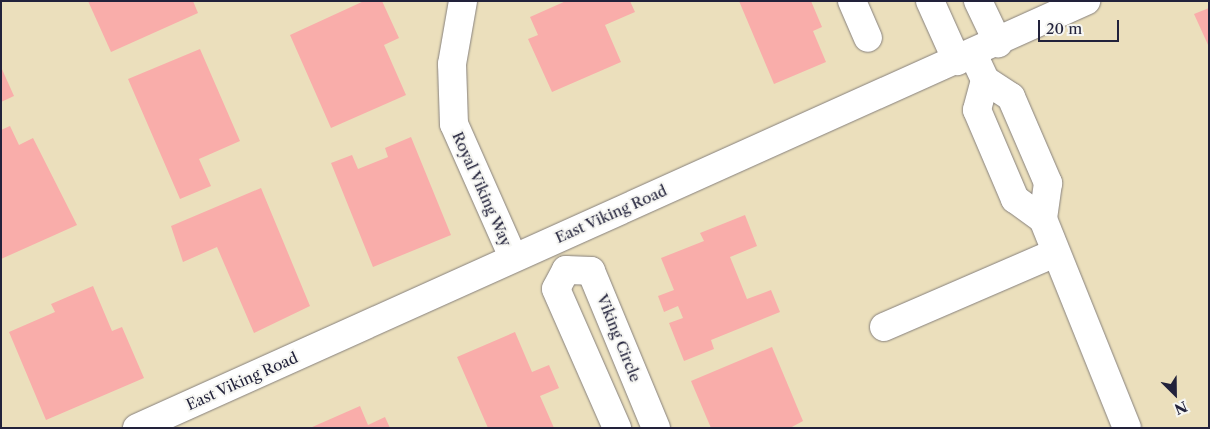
<!DOCTYPE html>
<style>
body{margin:0}
#map{position:relative;width:1210px;height:429px;overflow:hidden;background:#ebdfbc;font-family:"Libre Caslon Text",serif}
div>[style]{position:absolute}
[style*='--x']{left:calc(var(--x)*1px);top:calc(var(--y)*1px);width:calc(var(--w)*1px);rotate:calc(var(--a)*1deg)}
.building>*{inset:0;background:#f9adaa}
.roads{filter:drop-shadow(0 0 1px #86807c) drop-shadow(0 0 1px #86807c)}
.minor>*{height:28px;margin:-14px;padding:0 14px;transform-origin:14px;border-radius:14px;background:#fff}
span{translate:-50% -50%;white-space:nowrap;text-align:center;line-height:1.15;-webkit-text-stroke:4px #f6f6f2;paint-order:stroke}
.street-label{font-size:15px;color:#22223b}
.frame{position:absolute;inset:0;border:2px solid #22223b;pointer-events:none}
.north{position:absolute;left:1150px;top:369px;width:50px;height:50px;-webkit-text-stroke:4px #f6f6f2;paint-order:stroke;rotate:157deg;font-size:14px;font-weight:700;line-height:20px;text-align:center;color:#22223b}
.north::after{content:'';display:block;margin:auto;width:18px;height:22px;background:#22223b;clip-path:polygon(50% 0,100% 100%,50% 72%,0 100%)}
.scale{position:absolute;left:1038px;top:20px;width:81px;height:22px;box-sizing:border-box;border:2px solid #22223b;border-top:0;padding-left:6px;font-size:15px;line-height:18px;white-space:nowrap;color:#22223b;-webkit-text-stroke:4px #f6f6f2;paint-order:stroke}
</style>
<div id="map">
<div class="building">
<i style="clip-path:polygon(88px 1px,193px 1px,198px 13px,111px 52px)"></i>
<i style="clip-path:polygon(364px 1px,382px 1px,399px 38px,384px 45px,406px 95px,331px 128px,290px 35px)"></i>
<i style="clip-path:polygon(566px 1px,630px 1px,635px 12px,605px 25px,621px 62px,552px 92px,528px 39px,538px 35px,530px 17px)"></i>
<i style="clip-path:polygon(739px 1px,811px 1px,822px 27px,813px 31px,826px 62px,774px 84px)"></i>
<i style="clip-path:polygon(1209px 8px,1209px 47px,1194px 14px)"></i>
<i style="clip-path:polygon(200px 49px,240px 141px,199px 159px,211px 186px,180px 199px,128px 79px)"></i>
<i style="clip-path:polygon(1px 67px,14px 96px,1px 102px)"></i>
<i style="clip-path:polygon(10px 126px,19px 145px,33px 138px,77px 225px,1px 259px,1px 130px)"></i>
<i style="clip-path:polygon(411px 137px,451px 235px,373px 267px,331px 163px,352px 155px,358px 169px,388px 157px,385px 148px)"></i>
<i style="clip-path:polygon(261px 188px,310px 306px,254px 333px,217px 247px,183px 262px,171px 226px)"></i>
<i style="clip-path:polygon(745px 215px,757px 246px,730px 257px,747px 299px,771px 290px,780px 312px,711px 340px,714px 349px,684px 361px,669px 323px,683px 318px,678px 306px,664px 312px,658px 296px,674px 290px,661px 258px,704px 241px,700px 233px)"></i>
<i style="clip-path:polygon(93px 286px,112px 331px,122px 327px,144px 378px,46px 420px,9px 332px,55px 312px,51px 304px)"></i>
<i style="clip-path:polygon(515px 332px,532px 372px,549px 365px,559px 388px,540px 396px,554px 428px,488px 428px,457px 357px)"></i>
<i style="clip-path:polygon(772px 347px,803px 421px,790px 428px,711px 428px,691px 381px)"></i>
<i style="clip-path:polygon(360px 406px,368px 425px,385px 417px,390px 428px,310px 428px)"></i>
</div>
<div class="roads">
<div class="minor">
<i style="--x:463;--y:1;--w:64;--a:99.9"></i>
<i style="--x:452;--y:64;--w:60;--a:88.1"></i>
<i style="--x:454;--y:124;--w:145;--a:66.1"></i>
<i style="--x:852;--y:1;--w:40;--a:66.6"></i>
<i style="--x:930;--y:1;--w:66;--a:65.8"></i>
<i style="--x:978;--y:1;--w:47;--a:64.5"></i>
<i style="--x:973;--y:54;--w:29;--a:65"></i>
<i style="--x:985;--y:80;--w:31;--a:33"></i>
<i style="--x:1011;--y:97;--w:94;--a:66.7"></i>
<i style="--x:1048;--y:183;--w:36;--a:98"></i>
<i style="--x:1043;--y:219;--w:225;--a:68.1"></i>
<i style="--x:985;--y:80;--w:31;--a:105"></i>
<i style="--x:977;--y:110;--w:97;--a:66.9"></i>
<i style="--x:1015;--y:199;--w:34;--a:36"></i>
<i style="--x:566;--y:270;--w:25;--a:2"></i>
<i style="--x:591;--y:271;--w:170;--a:67.5"></i>
<i style="--x:566;--y:270;--w:21;--a:118"></i>
<i style="--x:556;--y:289;--w:152;--a:66.3"></i>
<i style="--x:884;--y:327;--w:186;--a:-23.4"></i>
<i style="--x:137;--y:428;--w:1041;--a:-24.23"></i>
</div>
</div>
<div class="street-label">
<span style="left:482px;top:189px;rotate:66deg">Royal Viking Way</span>
<span style="left:611px;top:214px;rotate:-24deg">East Viking Road</span>
<span style="left:619px;top:338px;rotate:68deg">Viking Circle</span>
<span style="left:242px;top:381px;rotate:-24deg">East Viking Road</span>
</div>
<div class="frame"></div>
<div class="north">N</div>
<div class="scale">20 m</div>
</div>
